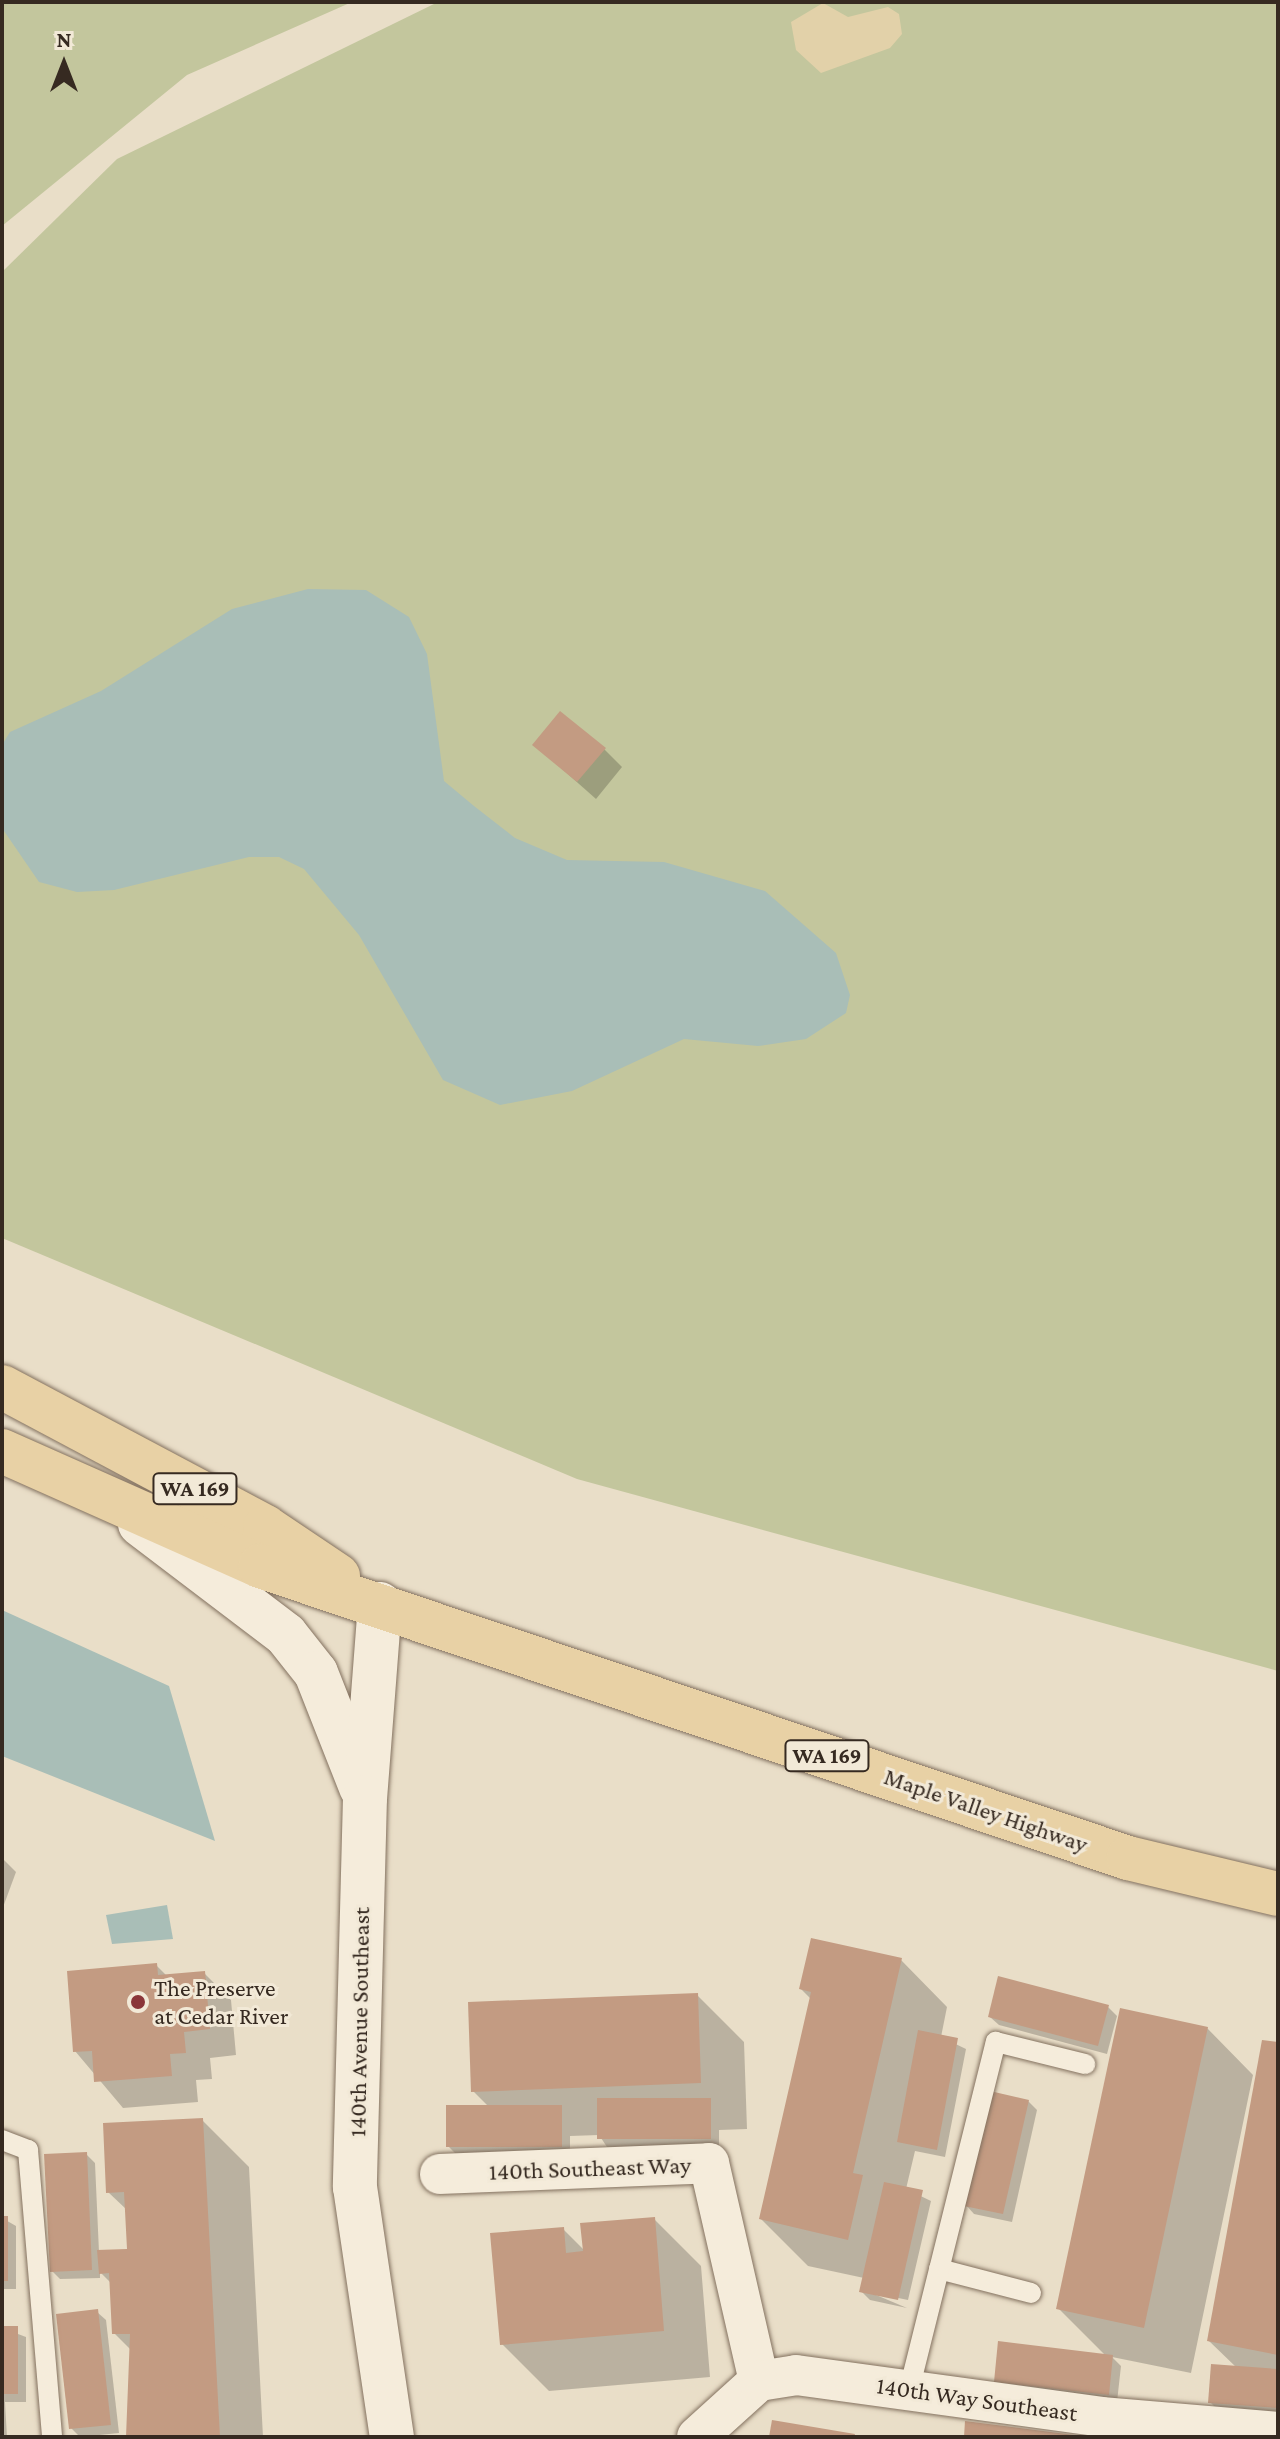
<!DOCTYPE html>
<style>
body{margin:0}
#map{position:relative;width:1280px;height:2439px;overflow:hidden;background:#e9dec8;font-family:"Crimson Pro",serif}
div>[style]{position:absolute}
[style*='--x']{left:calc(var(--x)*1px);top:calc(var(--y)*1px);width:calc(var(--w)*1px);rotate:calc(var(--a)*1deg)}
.green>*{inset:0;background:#c3c69d}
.sand>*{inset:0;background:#e2d1a9}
.water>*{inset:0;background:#a9beb7}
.shadow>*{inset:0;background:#0003}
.building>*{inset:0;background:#c39b82}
.roads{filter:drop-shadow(0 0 2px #83715f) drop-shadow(0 0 2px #83715f)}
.service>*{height:20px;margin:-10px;padding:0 10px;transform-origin:10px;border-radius:10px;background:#f5ecdb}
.minor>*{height:40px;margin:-20px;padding:0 20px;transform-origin:20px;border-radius:20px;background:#f5ecdb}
.secondary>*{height:44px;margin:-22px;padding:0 22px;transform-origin:22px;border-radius:22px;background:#f5ecdb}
.primary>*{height:44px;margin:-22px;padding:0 22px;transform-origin:22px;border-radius:22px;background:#e8d1a5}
.dots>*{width:22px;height:22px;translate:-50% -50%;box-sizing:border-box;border:4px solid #f2e9d7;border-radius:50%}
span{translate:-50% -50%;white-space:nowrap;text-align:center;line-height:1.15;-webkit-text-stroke:6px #f2e9d7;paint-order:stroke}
.shield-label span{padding:2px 6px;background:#f2e9d7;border:2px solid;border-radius:6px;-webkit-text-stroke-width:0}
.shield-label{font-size:22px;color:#362a21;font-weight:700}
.street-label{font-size:24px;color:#362a21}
.poi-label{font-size:24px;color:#362a21}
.left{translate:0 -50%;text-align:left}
.frame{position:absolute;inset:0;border:4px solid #362a21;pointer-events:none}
.north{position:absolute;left:24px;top:24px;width:80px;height:80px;-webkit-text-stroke:6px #f2e9d7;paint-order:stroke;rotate:0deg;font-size:22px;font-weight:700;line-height:32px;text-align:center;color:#362a21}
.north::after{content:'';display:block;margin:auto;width:28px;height:36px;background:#362a21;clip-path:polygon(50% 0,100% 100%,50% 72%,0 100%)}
</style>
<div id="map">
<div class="green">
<i style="clip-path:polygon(2px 2px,352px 2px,187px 75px,2px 226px)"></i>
<i style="clip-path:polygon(438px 2px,1278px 2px,1278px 1671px,577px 1479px,2px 1238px,2px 272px,117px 159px)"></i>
</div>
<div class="sand">
<i style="clip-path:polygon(823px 3px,848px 17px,888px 7px,899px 14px,902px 34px,890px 48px,821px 73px,796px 50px,791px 22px)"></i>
</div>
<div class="water">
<i style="clip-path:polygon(308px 589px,366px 590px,409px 617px,427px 654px,444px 781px,474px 806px,515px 838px,567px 860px,664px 862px,765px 891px,836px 953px,850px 995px,846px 1013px,806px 1039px,758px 1046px,684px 1039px,572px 1091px,500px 1105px,443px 1080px,359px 935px,304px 869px,279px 857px,249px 857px,114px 890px,77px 892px,39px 882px,2px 828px,2px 745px,10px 732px,101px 691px,232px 609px)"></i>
<i style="clip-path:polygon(2px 1610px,169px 1686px,215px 1841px,2px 1756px)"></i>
<i style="clip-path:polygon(167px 1905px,173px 1939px,112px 1944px,106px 1915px)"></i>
</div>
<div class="shadow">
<i style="clip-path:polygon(534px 744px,604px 749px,622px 767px,596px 799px)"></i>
<i style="clip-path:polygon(2px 1858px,16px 1872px,2px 1910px)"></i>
<i style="clip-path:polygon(901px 1960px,947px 2007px,941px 2037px,966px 2049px,945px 2157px,915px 2151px,906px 2189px,931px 2201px,908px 2300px,869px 2292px,907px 2308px,870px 2300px,861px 2291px,864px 2278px,808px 2266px,761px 2219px,811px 1999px,801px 1989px)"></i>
<i style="clip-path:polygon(156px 1965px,167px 1976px,204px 1973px,231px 2000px,236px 2055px,210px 2058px,212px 2079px,196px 2080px,198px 2102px,123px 2108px,75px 2051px)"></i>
<i style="clip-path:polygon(697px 1995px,744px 2042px,747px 2129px,719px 2130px,719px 2147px,607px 2147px,599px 2135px,570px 2136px,570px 2155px,457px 2155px,448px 2146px,489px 2107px,473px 2091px)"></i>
<i style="clip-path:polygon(1108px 2007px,1117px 2016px,1107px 2054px,999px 2025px,990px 2017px)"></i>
<i style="clip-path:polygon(1207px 2028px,1253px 2075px,1191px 2373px,1112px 2357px,1121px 2366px,1117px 2402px,1005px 2390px,996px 2381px,1106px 2356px,1059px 2309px)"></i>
<i style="clip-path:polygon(1278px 2044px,1278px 2415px,1219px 2411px,1210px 2402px,1237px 2368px,1209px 2341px)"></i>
<i style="clip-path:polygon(1028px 2101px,1037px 2110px,1012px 2222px,974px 2214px,966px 2205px)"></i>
<i style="clip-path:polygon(202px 2120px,249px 2167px,263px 2437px,130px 2437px,132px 2351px,114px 2333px,112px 2284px,100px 2272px,100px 2278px,60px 2279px,52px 2271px,86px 2154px,95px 2163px,99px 2252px,129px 2251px,127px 2210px,108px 2192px)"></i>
<i style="clip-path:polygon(2px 2218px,16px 2226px,16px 2289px,2px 2289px)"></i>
<i style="clip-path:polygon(654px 2219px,701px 2266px,710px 2377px,549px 2391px,502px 2344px,563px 2229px,584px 2250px)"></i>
<i style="clip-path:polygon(97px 2312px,106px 2320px,119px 2433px,80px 2437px,71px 2428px)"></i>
<i style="clip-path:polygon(2px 2328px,26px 2337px,26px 2402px,5px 2402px,7px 2437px,2px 2437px)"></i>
</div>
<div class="building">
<i style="clip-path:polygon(560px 711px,606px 748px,577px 782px,532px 745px)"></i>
<i style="clip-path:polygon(811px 1938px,902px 1958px,853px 2173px,863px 2175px,848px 2240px,759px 2219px,811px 1992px,799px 1989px)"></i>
<i style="clip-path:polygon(157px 1963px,158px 1975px,205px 1971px,210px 2029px,184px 2032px,186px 2053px,170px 2054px,172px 2076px,94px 2082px,92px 2051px,73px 2052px,67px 1971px)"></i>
<i style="clip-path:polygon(998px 1976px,1109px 2005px,1098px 2046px,988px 2017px)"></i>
<i style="clip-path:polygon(698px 1993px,701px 2083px,471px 2092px,468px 2002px)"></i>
<i style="clip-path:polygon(1120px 2008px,1208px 2027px,1144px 2328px,1056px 2309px)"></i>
<i style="clip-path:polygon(918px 2030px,958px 2038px,937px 2150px,897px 2142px)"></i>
<i style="clip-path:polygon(1262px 2040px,1278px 2042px,1278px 2355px,1207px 2341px)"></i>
<i style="clip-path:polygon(990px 2091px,1029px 2100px,1003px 2214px,964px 2206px)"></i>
<i style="clip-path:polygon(597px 2098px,711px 2098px,711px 2139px,597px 2139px)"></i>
<i style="clip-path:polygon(446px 2105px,562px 2105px,562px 2147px,446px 2147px)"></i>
<i style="clip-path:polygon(203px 2118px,220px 2437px,126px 2437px,130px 2334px,112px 2334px,109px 2273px,99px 2274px,97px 2250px,127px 2249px,124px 2192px,106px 2193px,103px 2123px)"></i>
<i style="clip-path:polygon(87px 2152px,92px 2270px,50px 2272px,44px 2154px)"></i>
<i style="clip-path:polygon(884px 2182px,923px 2190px,898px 2300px,859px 2292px)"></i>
<i style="clip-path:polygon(2px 2216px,8px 2216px,8px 2281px,2px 2281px)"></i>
<i style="clip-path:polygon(655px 2217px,664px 2331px,500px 2345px,490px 2233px,564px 2227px,566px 2253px,583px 2251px,580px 2223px)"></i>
<i style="clip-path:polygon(98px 2309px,111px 2425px,69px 2429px,56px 2314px)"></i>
<i style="clip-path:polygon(2px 2326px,18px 2326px,18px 2394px,2px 2394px)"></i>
<i style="clip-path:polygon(998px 2341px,1113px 2355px,1109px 2395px,994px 2382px)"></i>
<i style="clip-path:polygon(1211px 2364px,1278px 2369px,1278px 2408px,1208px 2403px)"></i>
<i style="clip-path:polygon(772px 2420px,855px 2434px,854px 2437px,769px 2437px)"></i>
<i style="clip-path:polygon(965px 2421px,1074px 2435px,1074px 2437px,964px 2437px)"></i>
</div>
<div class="roads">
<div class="service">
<i style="--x:2;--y:2140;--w:28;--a:21"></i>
<i style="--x:28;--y:2150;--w:288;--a:85.2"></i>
<i style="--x:939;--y:2269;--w:95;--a:14.6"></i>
<i style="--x:909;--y:2390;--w:359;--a:-76"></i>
<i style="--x:996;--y:2042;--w:92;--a:13.9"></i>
</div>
<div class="minor">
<i style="--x:440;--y:2174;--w:269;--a:-2.3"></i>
<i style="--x:709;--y:2163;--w:224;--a:77.1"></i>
<i style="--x:697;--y:2437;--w:84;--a:-42.1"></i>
<i style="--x:759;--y:2381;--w:37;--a:-9"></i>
<i style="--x:796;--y:2375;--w:308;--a:7.8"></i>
<i style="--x:1101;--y:2417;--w:178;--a:4.8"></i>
</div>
<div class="secondary">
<i style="--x:140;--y:1524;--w:183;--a:37.2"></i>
<i style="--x:286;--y:1635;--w:48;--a:51.7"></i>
<i style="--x:316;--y:1673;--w:123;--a:68.5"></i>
<i style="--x:380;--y:1604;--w:194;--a:94.4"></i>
<i style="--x:365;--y:1797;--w:390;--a:91.5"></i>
<i style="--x:355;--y:2187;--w:253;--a:81.6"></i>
</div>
<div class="primary">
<i style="--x:2;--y:1387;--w:298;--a:28"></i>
<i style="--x:265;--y:1527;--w:88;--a:33.9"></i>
<i style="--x:2;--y:1451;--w:282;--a:24"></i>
<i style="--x:260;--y:1566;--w:916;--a:18.59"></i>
<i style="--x:1128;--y:1858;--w:154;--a:13.5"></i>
</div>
</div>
<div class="dots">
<i style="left:138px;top:2002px;background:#8b3639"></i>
</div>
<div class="shield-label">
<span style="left:195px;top:1489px">WA 169</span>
<span style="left:827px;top:1756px">WA 169</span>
</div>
<div class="street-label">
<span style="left:986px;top:1810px;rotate:19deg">Maple Valley Highway</span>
<span style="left:359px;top:2022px;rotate:-89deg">140th Avenue Southeast</span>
<span style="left:590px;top:2168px;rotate:-2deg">140th Southeast Way</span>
<span style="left:977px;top:2399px;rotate:8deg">140th Way Southeast</span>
</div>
<div class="poi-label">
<span class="left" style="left:154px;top:2002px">The Preserve<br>at Cedar River</span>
</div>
<div class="frame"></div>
<div class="north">N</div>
</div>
